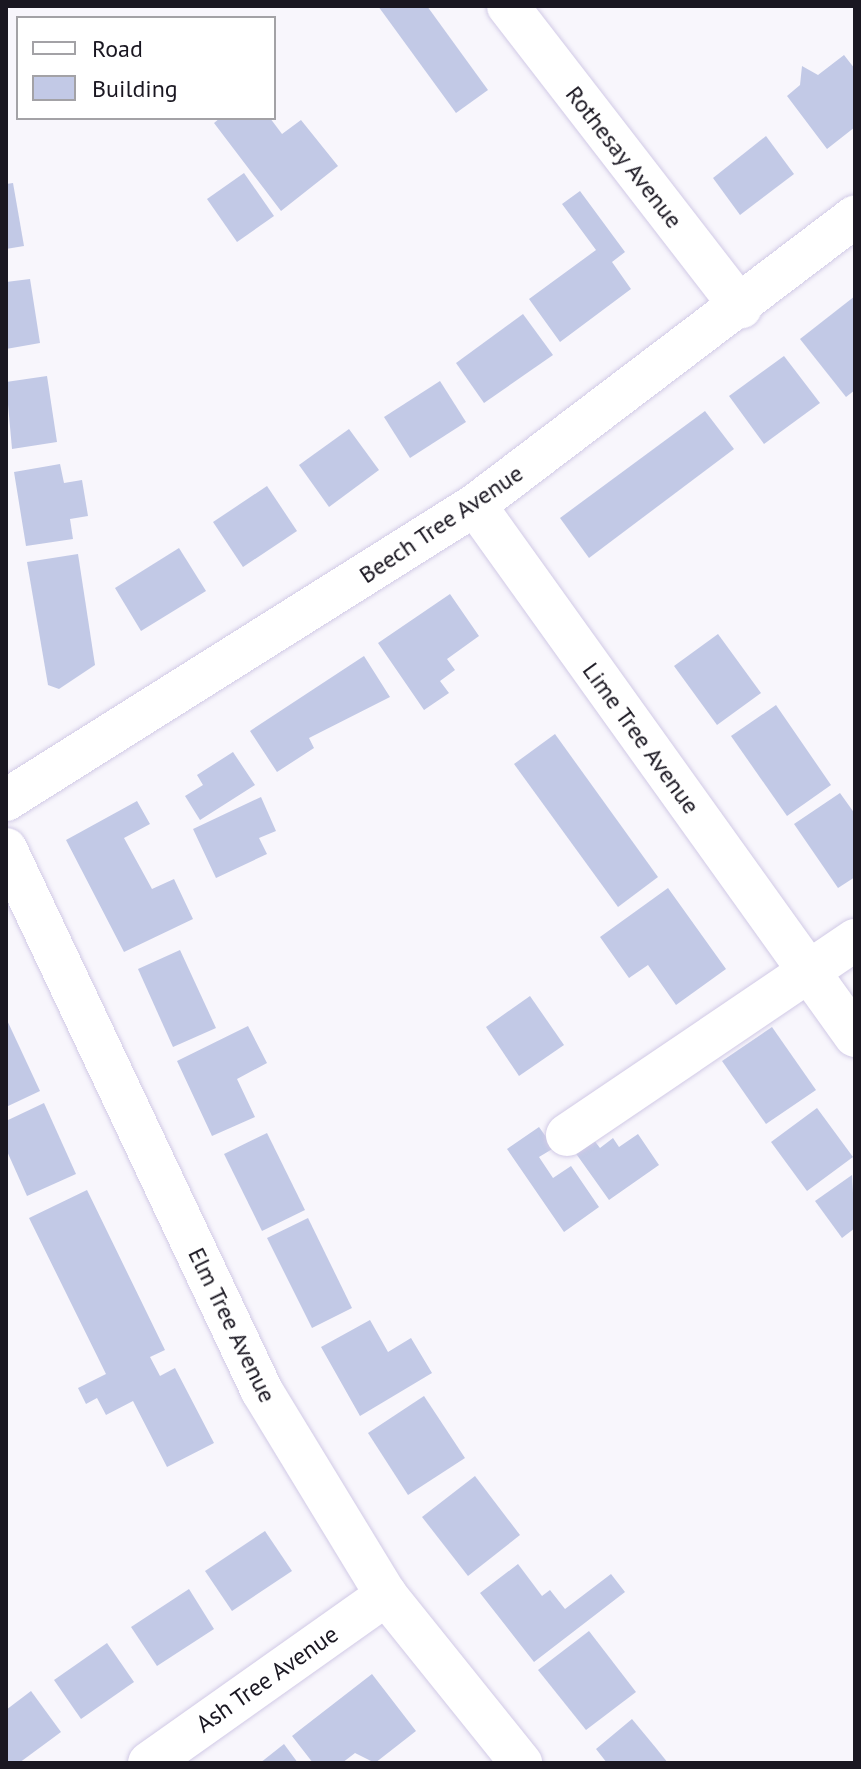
<!DOCTYPE html>
<style>
body{margin:0}
#map{position:relative;width:861px;height:1769px;overflow:hidden;background:#f8f6fc;font-family:"PT Sans",sans-serif}
div>[style]{position:absolute}
[style*='--x']{left:calc(var(--x)*1px);top:calc(var(--y)*1px);width:calc(var(--w)*1px);rotate:calc(var(--a)*1deg)}
.building>*{inset:0;background:#c2c9e6}
.roads{filter:drop-shadow(0 0 2px #d1cae6) drop-shadow(0 0 2px #d1cae6)}
.minor>*{height:42px;margin:-21px;padding:0 21px;transform-origin:21px;border-radius:21px;background:#fff}
span{translate:-50% -50%;white-space:nowrap;text-align:center;line-height:1.15;-webkit-text-stroke:7px #fff;paint-order:stroke}
.street-label{font-size:24px;color:#1a1721}
.frame{position:absolute;inset:0;border:8px solid #1a1721;pointer-events:none}
.legend{position:absolute;left:16px;top:16px;width:260px;height:104px;box-sizing:border-box;background:#fff;border:2px solid #a3a2a6;margin:0;padding:10px 14px;list-style:none;font-size:24px;color:#1a1721}
.legend li{display:flex;align-items:center;gap:16px;height:40px}
.legend b{width:40px;border:2px solid #a3a2a6}
</style>
<div id="map">
<div class="building">
<i style="clip-path:polygon(378px 6px,427px 6px,488px 90px,456px 113px)"></i>
<i style="clip-path:polygon(844px 55px,855px 69px,855px 127px,827px 149px,787px 96px,800px 85px,802px 66px,818px 75px)"></i>
<i style="clip-path:polygon(220px 118px,270px 118px,282px 134px,301px 120px,338px 166px,281px 211px,214px 123px)"></i>
<i style="clip-path:polygon(766px 136px,794px 174px,740px 215px,713px 178px)"></i>
<i style="clip-path:polygon(244px 173px,274px 216px,237px 242px,207px 199px)"></i>
<i style="clip-path:polygon(13px 183px,24px 246px,6px 249px,6px 184px)"></i>
<i style="clip-path:polygon(580px 191px,625px 252px,612px 262px,631px 289px,560px 342px,529px 299px,596px 250px,562px 204px)"></i>
<i style="clip-path:polygon(30px 279px,40px 343px,6px 349px,6px 282px)"></i>
<i style="clip-path:polygon(855px 296px,855px 390px,846px 397px,800px 339px)"></i>
<i style="clip-path:polygon(523px 314px,553px 355px,484px 403px,456px 363px)"></i>
<i style="clip-path:polygon(784px 356px,820px 403px,764px 444px,729px 396px)"></i>
<i style="clip-path:polygon(47px 376px,57px 442px,12px 449px,6px 382px)"></i>
<i style="clip-path:polygon(440px 381px,466px 422px,410px 458px,384px 417px)"></i>
<i style="clip-path:polygon(705px 411px,734px 449px,589px 558px,560px 518px)"></i>
<i style="clip-path:polygon(349px 429px,379px 470px,329px 507px,299px 465px)"></i>
<i style="clip-path:polygon(60px 464px,64px 483px,82px 480px,88px 516px,70px 519px,73px 539px,26px 546px,14px 472px)"></i>
<i style="clip-path:polygon(267px 486px,297px 531px,243px 567px,213px 522px)"></i>
<i style="clip-path:polygon(179px 548px,206px 591px,141px 631px,115px 588px)"></i>
<i style="clip-path:polygon(78px 554px,95px 665px,59px 689px,48px 685px,27px 562px)"></i>
<i style="clip-path:polygon(450px 594px,479px 636px,447px 659px,455px 670px,440px 681px,449px 693px,424px 710px,378px 643px)"></i>
<i style="clip-path:polygon(718px 634px,761px 693px,717px 725px,674px 666px)"></i>
<i style="clip-path:polygon(364px 656px,390px 697px,309px 738px,314px 748px,277px 772px,250px 731px)"></i>
<i style="clip-path:polygon(776px 705px,831px 785px,787px 816px,731px 736px)"></i>
<i style="clip-path:polygon(555px 734px,658px 877px,618px 907px,514px 764px)"></i>
<i style="clip-path:polygon(233px 752px,255px 785px,200px 820px,185px 796px,203px 785px,197px 775px)"></i>
<i style="clip-path:polygon(840px 793px,855px 814px,855px 877px,838px 888px,794px 824px)"></i>
<i style="clip-path:polygon(261px 797px,276px 831px,259px 838px,267px 854px,216px 878px,193px 829px)"></i>
<i style="clip-path:polygon(137px 801px,150px 824px,124px 838px,152px 889px,174px 879px,193px 919px,124px 952px,66px 840px)"></i>
<i style="clip-path:polygon(668px 888px,726px 969px,676px 1005px,648px 965px,629px 978px,600px 937px)"></i>
<i style="clip-path:polygon(180px 950px,216px 1028px,173px 1047px,138px 969px)"></i>
<i style="clip-path:polygon(530px 996px,564px 1045px,519px 1076px,486px 1027px)"></i>
<i style="clip-path:polygon(6px 1018px,40px 1091px,6px 1107px)"></i>
<i style="clip-path:polygon(248px 1026px,267px 1063px,237px 1079px,255px 1117px,212px 1136px,177px 1061px)"></i>
<i style="clip-path:polygon(772px 1027px,816px 1090px,766px 1124px,722px 1061px)"></i>
<i style="clip-path:polygon(44px 1103px,76px 1174px,27px 1196px,6px 1149px,6px 1121px)"></i>
<i style="clip-path:polygon(817px 1108px,853px 1157px,807px 1191px,771px 1142px)"></i>
<i style="clip-path:polygon(539px 1127px,554px 1148px,539px 1157px,553px 1178px,571px 1166px,599px 1207px,564px 1232px,507px 1149px)"></i>
<i style="clip-path:polygon(267px 1133px,305px 1210px,262px 1231px,224px 1154px)"></i>
<i style="clip-path:polygon(638px 1134px,659px 1165px,609px 1200px,572px 1148px,590px 1135px,600px 1148px,613px 1138px,619px 1147px)"></i>
<i style="clip-path:polygon(852px 1175px,855px 1228px,842px 1238px,815px 1201px)"></i>
<i style="clip-path:polygon(87px 1190px,165px 1350px,150px 1357px,160px 1376px,175px 1368px,214px 1443px,167px 1467px,133px 1401px,106px 1415px,97px 1398px,86px 1404px,78px 1388px,106px 1374px,29px 1218px)"></i>
<i style="clip-path:polygon(308px 1218px,352px 1308px,312px 1328px,267px 1238px)"></i>
<i style="clip-path:polygon(370px 1320px,388px 1352px,411px 1338px,432px 1373px,360px 1416px,321px 1347px)"></i>
<i style="clip-path:polygon(424px 1396px,465px 1458px,408px 1495px,368px 1433px)"></i>
<i style="clip-path:polygon(475px 1476px,520px 1535px,468px 1576px,422px 1517px)"></i>
<i style="clip-path:polygon(265px 1531px,292px 1571px,232px 1611px,205px 1571px)"></i>
<i style="clip-path:polygon(518px 1564px,542px 1596px,550px 1590px,565px 1609px,611px 1574px,625px 1592px,534px 1662px,480px 1593px)"></i>
<i style="clip-path:polygon(189px 1589px,214px 1629px,157px 1666px,131px 1627px)"></i>
<i style="clip-path:polygon(589px 1631px,636px 1692px,586px 1730px,538px 1670px)"></i>
<i style="clip-path:polygon(107px 1643px,134px 1682px,81px 1719px,54px 1680px)"></i>
<i style="clip-path:polygon(372px 1674px,416px 1731px,375px 1763px,355px 1753px,342px 1763px,313px 1763px,292px 1736px)"></i>
<i style="clip-path:polygon(31px 1691px,61px 1732px,19px 1763px,6px 1763px,6px 1710px)"></i>
<i style="clip-path:polygon(632px 1719px,656px 1748px,668px 1763px,607px 1763px,596px 1749px)"></i>
<i style="clip-path:polygon(284px 1744px,298px 1763px,260px 1763px)"></i>
</div>
<div class="roads">
<div class="minor">
<i style="--x:508;--y:6;--w:381;--a:52.3"></i>
<i style="--x:475;--y:505;--w:653;--a:54.41"></i>
<i style="--x:6;--y:800;--w:554;--a:-32.17"></i>
<i style="--x:475;--y:505;--w:477;--a:-37.2"></i>
<i style="--x:6;--y:849;--w:599;--a:64.72"></i>
<i style="--x:262;--y:1391;--w:239;--a:58.7"></i>
<i style="--x:386;--y:1595;--w:216;--a:51.2"></i>
<i style="--x:567;--y:1135;--w:348;--a:-34.1"></i>
<i style="--x:149;--y:1763;--w:291;--a:-35.3"></i>
</div>
</div>
<div class="street-label">
<span style="left:624px;top:157px;rotate:52deg">Rothesay Avenue</span>
<span style="left:441px;top:524px;rotate:-34deg">Beech Tree Avenue</span>
<span style="left:641px;top:738px;rotate:54deg">Lime Tree Avenue</span>
<span style="left:232px;top:1325px;rotate:64deg">Elm Tree Avenue</span>
<span style="left:267px;top:1679px;rotate:-35deg">Ash Tree Avenue</span>
</div>
<div class="frame"></div>
<ul class="legend">
<li><b style="height:10px;background:#fff"></b>Road</li>
<li><b style="height:22px;background:#c2c9e6"></b>Building</li>
</ul>
</div>
